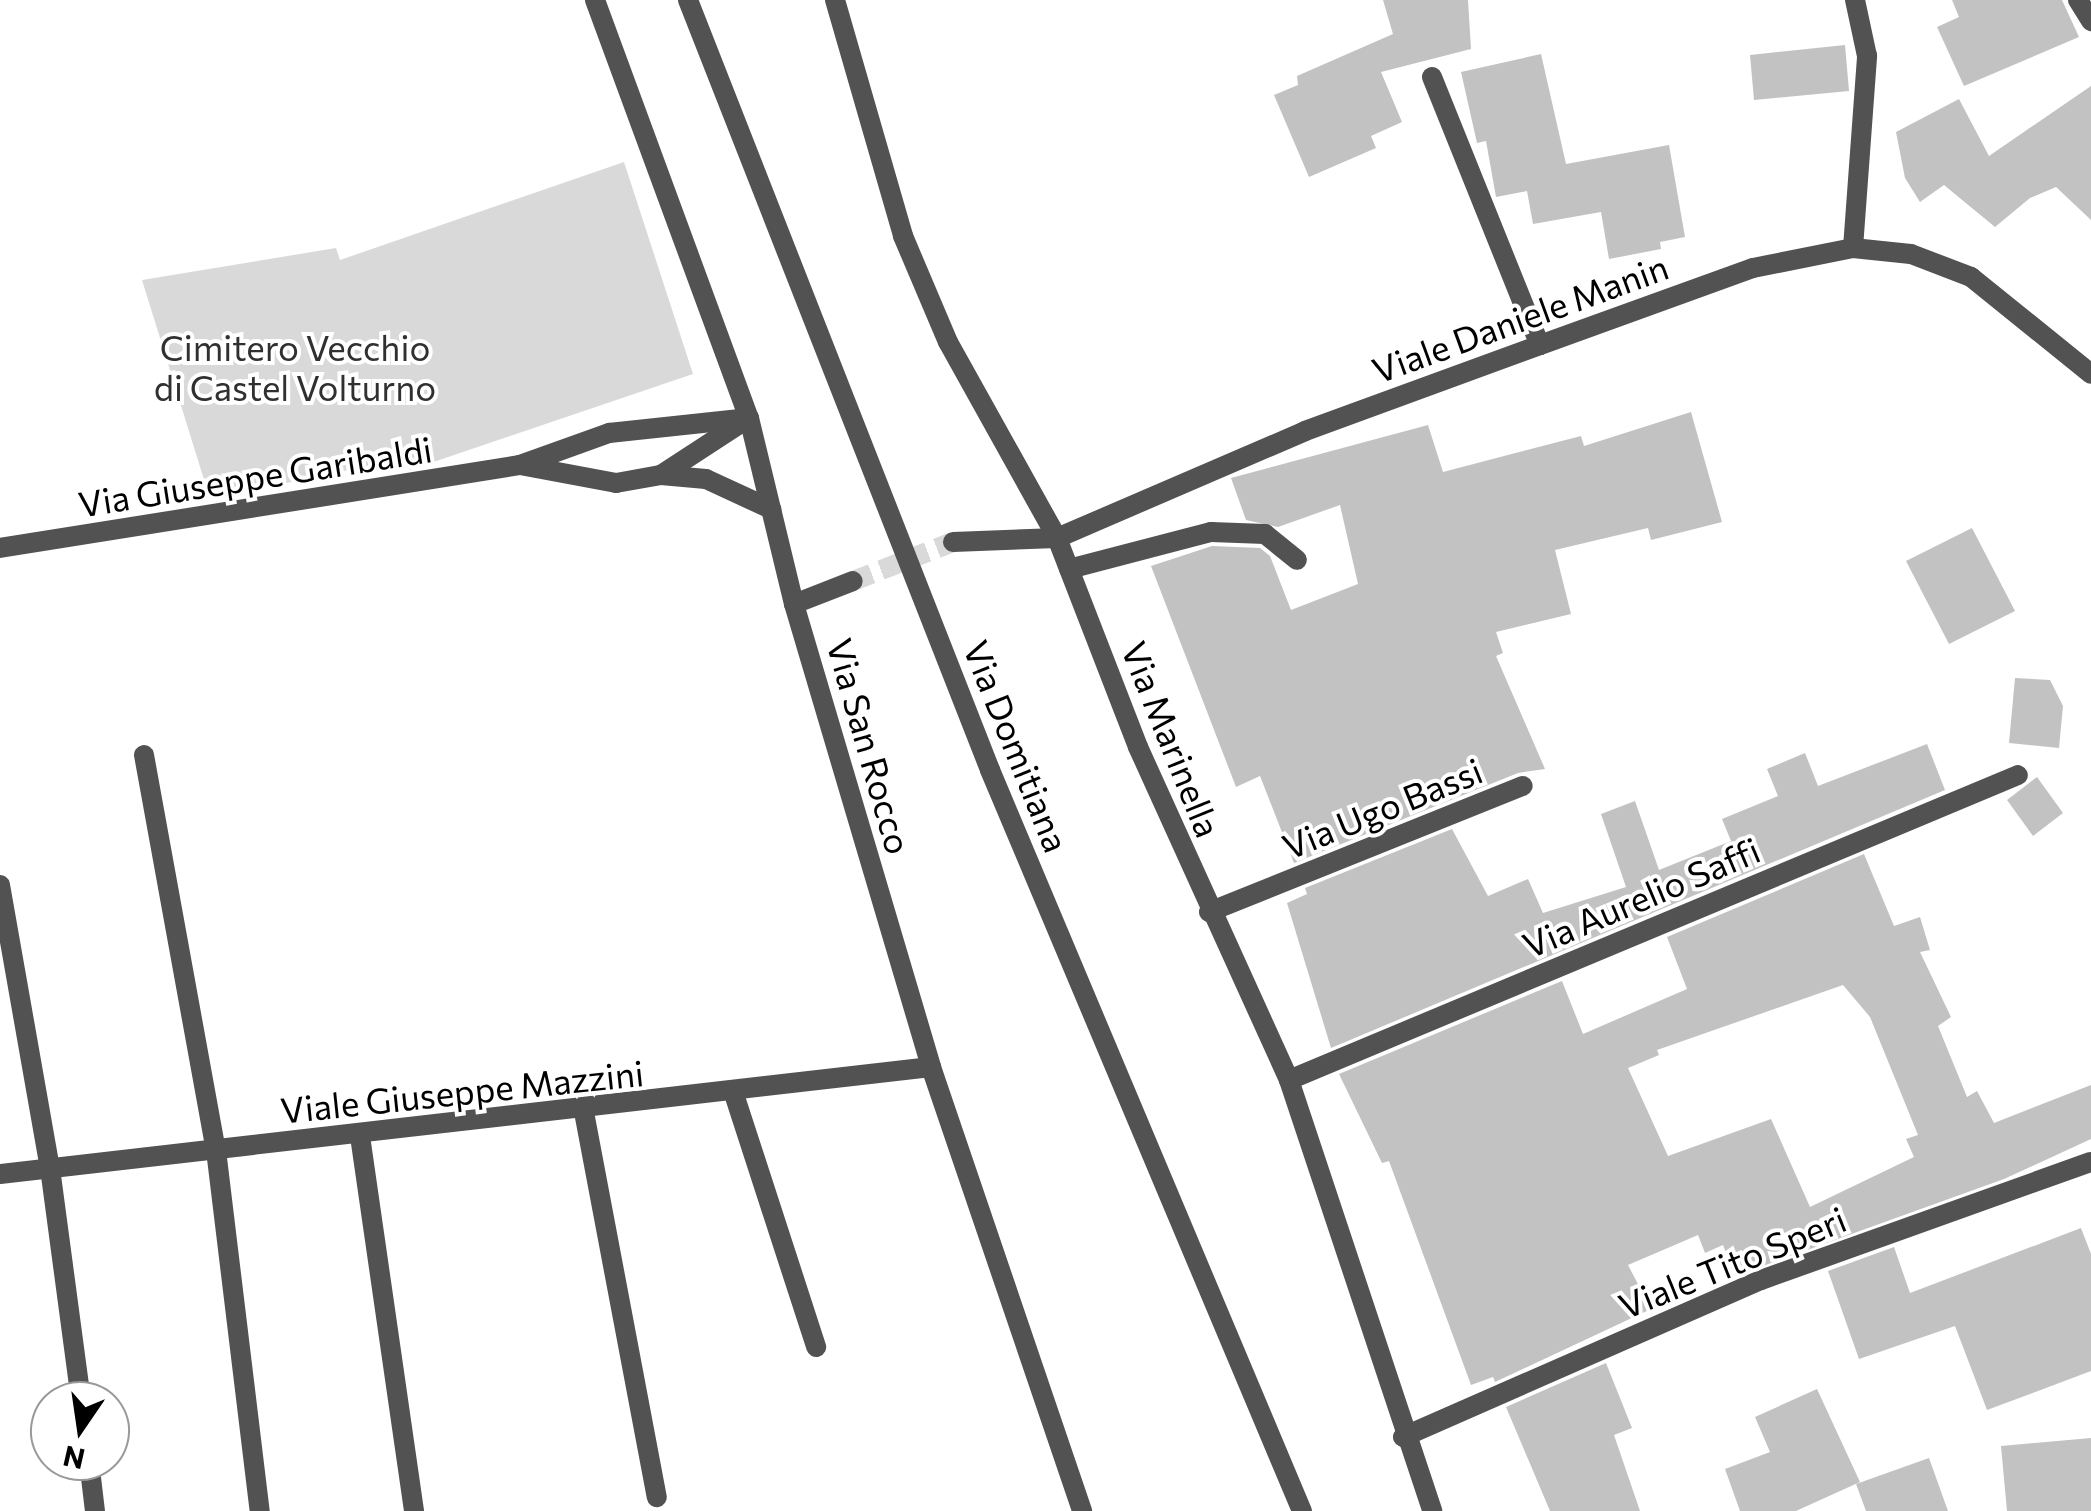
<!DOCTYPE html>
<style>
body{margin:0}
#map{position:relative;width:2091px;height:1511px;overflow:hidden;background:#fff;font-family:Commissioner,sans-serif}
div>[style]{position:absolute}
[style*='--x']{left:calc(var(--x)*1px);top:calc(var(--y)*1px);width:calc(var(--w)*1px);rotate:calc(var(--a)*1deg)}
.green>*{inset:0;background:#d9d9d9}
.building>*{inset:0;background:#c2c2c2}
.minor-tunnel>*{height:20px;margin-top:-10px;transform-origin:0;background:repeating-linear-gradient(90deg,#d9d9d9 0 20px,transparent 0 30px)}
.minor>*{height:20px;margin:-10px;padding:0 10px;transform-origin:10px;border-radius:10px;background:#525252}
.tertiary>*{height:20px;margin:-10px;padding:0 10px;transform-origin:10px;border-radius:10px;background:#525252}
span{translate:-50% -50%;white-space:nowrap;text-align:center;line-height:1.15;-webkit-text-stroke:8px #fff;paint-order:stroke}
.street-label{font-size:35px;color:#000}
.park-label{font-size:35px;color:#303030}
.north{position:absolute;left:30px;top:1381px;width:100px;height:100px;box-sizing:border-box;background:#fff;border:2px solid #999;border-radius:50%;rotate:193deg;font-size:28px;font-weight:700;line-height:40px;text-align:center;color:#000}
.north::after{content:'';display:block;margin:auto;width:35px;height:45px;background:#000;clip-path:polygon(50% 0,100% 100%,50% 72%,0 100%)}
</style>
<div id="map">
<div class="green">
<i style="clip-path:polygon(624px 162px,693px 374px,410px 470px,401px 459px,210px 499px,142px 280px,336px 248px,340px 260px)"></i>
</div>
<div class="building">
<i style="clip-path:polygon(1383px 0,1468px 0,1471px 49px,1381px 72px,1402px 122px,1371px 136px,1376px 148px,1309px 177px,1274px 95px,1298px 85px,1297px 76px,1393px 34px)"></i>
<i style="clip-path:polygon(1952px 0,2062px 0,2079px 37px,1964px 86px,1937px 27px,1959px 17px)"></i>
<i style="clip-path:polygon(1845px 45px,1849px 91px,1754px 100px,1750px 55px)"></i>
<i style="clip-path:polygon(1541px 54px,1566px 164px,1669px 145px,1685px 237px,1660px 242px,1661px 249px,1609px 259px,1601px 212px,1533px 224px,1527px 191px,1496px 197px,1486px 141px,1477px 143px,1461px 72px)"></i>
<i style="clip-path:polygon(2091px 86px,2091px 220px,2056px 187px,2030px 198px,1995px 227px,1944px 185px,1920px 202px,1905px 178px,1896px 132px,1959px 99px,1989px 156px)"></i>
<i style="clip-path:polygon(1691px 412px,1722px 522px,1651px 540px,1648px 528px,1555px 550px,1571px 614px,1496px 632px,1503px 653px,1496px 656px,1545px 769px,1518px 773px,1294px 863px,1260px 776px,1236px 787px,1151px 566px,1212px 546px,1260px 548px,1270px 556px,1291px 610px,1358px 584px,1340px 505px,1278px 527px,1246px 520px,1231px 478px,1428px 425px,1443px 472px,1581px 436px,1584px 446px)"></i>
<i style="clip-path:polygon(1972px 528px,2015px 611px,1949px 644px,1906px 561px)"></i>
<i style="clip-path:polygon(2015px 678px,2050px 680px,2063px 706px,2059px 748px,2009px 743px)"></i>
<i style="clip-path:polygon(1927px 744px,1945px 790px,1331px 1048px,1287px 903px,1307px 894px,1305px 888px,1452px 829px,1488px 896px,1528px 879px,1543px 913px,1626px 887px,1601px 814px,1635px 801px,1659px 870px,1731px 841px,1722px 819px,1778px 796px,1767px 769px,1805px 753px,1818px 786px)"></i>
<i style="clip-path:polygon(2037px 777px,2063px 813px,2033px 836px,2007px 800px)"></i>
<i style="clip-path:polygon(evenodd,1864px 854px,1894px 926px,1920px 917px,1930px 950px,1920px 952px,1951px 1017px,1938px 1026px,1967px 1097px,1977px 1091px,1994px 1123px,2091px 1085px,2091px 1139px,2004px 1179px,1735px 1276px,1723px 1245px,1705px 1253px,1698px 1235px,1628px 1265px,1651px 1309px,1495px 1382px,1493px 1377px,1471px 1385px,1389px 1161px,1382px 1163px,1339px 1074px,1562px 981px,1583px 1034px,1687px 989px,1667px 937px,1864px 854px,1843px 985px,1870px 1017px,1918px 1135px,1906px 1139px,1914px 1157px,1810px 1207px,1771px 1119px,1668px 1156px,1628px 1068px,1659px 1055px,1657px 1050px,1843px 985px)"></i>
<i style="clip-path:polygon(2081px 1228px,2091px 1254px,2091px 1371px,1987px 1410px,1955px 1326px,1859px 1359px,1828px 1271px,1894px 1247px,1910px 1293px)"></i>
<i style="clip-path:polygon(1606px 1363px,1632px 1428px,1614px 1435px,1640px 1511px,1550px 1511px,1506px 1407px)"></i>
<i style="clip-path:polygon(1817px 1389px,1860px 1482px,1796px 1511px,1740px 1511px,1725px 1469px,1770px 1452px,1755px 1417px)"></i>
<i style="clip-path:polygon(2091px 1438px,2091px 1511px,2007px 1511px,2001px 1446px)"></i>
<i style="clip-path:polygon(1929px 1458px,1948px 1511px,1866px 1511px,1856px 1484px)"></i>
</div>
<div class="minor-tunnel">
<i style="--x:853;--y:581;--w:107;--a:-21.3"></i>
</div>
<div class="minor">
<i style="--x:595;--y:0;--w:445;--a:69.8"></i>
<i style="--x:749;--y:418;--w:191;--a:76.4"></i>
<i style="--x:794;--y:604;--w:483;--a:73.5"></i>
<i style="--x:931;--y:1067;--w:469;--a:71.2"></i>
<i style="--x:835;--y:0;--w:246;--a:73.9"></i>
<i style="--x:903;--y:236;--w:115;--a:67"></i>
<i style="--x:948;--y:342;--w:224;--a:60.9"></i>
<i style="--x:1057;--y:538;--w:224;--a:68.8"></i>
<i style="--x:1138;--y:747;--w:366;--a:65.6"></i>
<i style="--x:1289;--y:1080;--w:454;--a:71.6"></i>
<i style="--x:2078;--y:0;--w:25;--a:58"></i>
<i style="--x:1432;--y:77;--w:289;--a:68.1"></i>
<i style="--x:1853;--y:248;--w:193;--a:-85.8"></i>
<i style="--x:1867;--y:56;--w:57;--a:-102.1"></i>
<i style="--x:520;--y:465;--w:98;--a:10.6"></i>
<i style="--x:616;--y:483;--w:46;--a:-10.1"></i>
<i style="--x:661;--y:475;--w:103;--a:-33.1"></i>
<i style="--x:661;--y:475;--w:45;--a:5.1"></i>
<i style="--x:706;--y:479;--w:72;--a:24.8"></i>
<i style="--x:953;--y:542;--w:104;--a:-2.2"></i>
<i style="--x:1057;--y:538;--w:270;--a:-23.3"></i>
<i style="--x:1305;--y:431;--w:250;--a:-20.1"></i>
<i style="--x:1540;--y:345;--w:226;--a:-19.9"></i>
<i style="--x:1753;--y:268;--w:102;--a:-11.3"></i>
<i style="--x:1853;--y:248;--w:58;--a:5.9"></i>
<i style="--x:1911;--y:254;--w:64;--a:21"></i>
<i style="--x:1971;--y:277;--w:154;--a:38.9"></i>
<i style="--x:0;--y:548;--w:527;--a:-9.07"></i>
<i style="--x:520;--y:465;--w:95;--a:-19.8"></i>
<i style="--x:609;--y:433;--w:141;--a:-6.1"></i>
<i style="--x:1069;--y:569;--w:147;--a:-14.6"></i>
<i style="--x:1211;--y:532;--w:54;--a:2.1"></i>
<i style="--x:1265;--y:534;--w:41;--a:39.1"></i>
<i style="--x:794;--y:604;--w:63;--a:-21.3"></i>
<i style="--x:144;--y:755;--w:402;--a:79.7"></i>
<i style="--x:216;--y:1150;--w:364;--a:83.1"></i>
<i style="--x:0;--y:885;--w:287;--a:80"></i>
<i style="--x:50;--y:1168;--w:235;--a:82.4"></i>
<i style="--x:1209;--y:912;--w:338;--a:-21.9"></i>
<i style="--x:1289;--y:1080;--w:790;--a:-22.7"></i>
<i style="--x:734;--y:1094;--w:266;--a:72"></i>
<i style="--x:584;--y:1112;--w:392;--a:79.3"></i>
<i style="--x:360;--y:1136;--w:379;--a:81.8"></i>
<i style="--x:0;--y:1174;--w:937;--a:-6.56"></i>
<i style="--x:1403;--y:1437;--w:391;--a:-23.7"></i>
<i style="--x:1761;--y:1280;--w:350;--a:-19.7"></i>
<i style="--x:89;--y:1461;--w:50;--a:83.2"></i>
</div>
<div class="tertiary">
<i style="--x:688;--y:0;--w:827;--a:68.58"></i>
<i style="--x:990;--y:770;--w:804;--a:67.17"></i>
</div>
<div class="street-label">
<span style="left:1520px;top:318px;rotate:-20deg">Viale Daniele Manin</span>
<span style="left:255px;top:476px;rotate:-9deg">Via Giuseppe Garibaldi</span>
<span style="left:1172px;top:739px;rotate:68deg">Via Marinella</span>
<span style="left:870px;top:746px;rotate:74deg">Via San Rocco</span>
<span style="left:1017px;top:746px;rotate:68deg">Via Domitiana</span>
<span style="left:1382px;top:808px;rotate:-22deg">Via Ugo Bassi</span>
<span style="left:1641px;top:897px;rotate:-23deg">Via Aurelio Saffi</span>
<span style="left:462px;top:1091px;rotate:-6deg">Viale Giuseppe Mazzini</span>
<span style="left:1732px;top:1262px;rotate:-22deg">Viale Tito Speri</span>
</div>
<div class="park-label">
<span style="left:295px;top:367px">Cimitero Vecchio<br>di Castel Volturno</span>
</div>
<div class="north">N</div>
</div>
